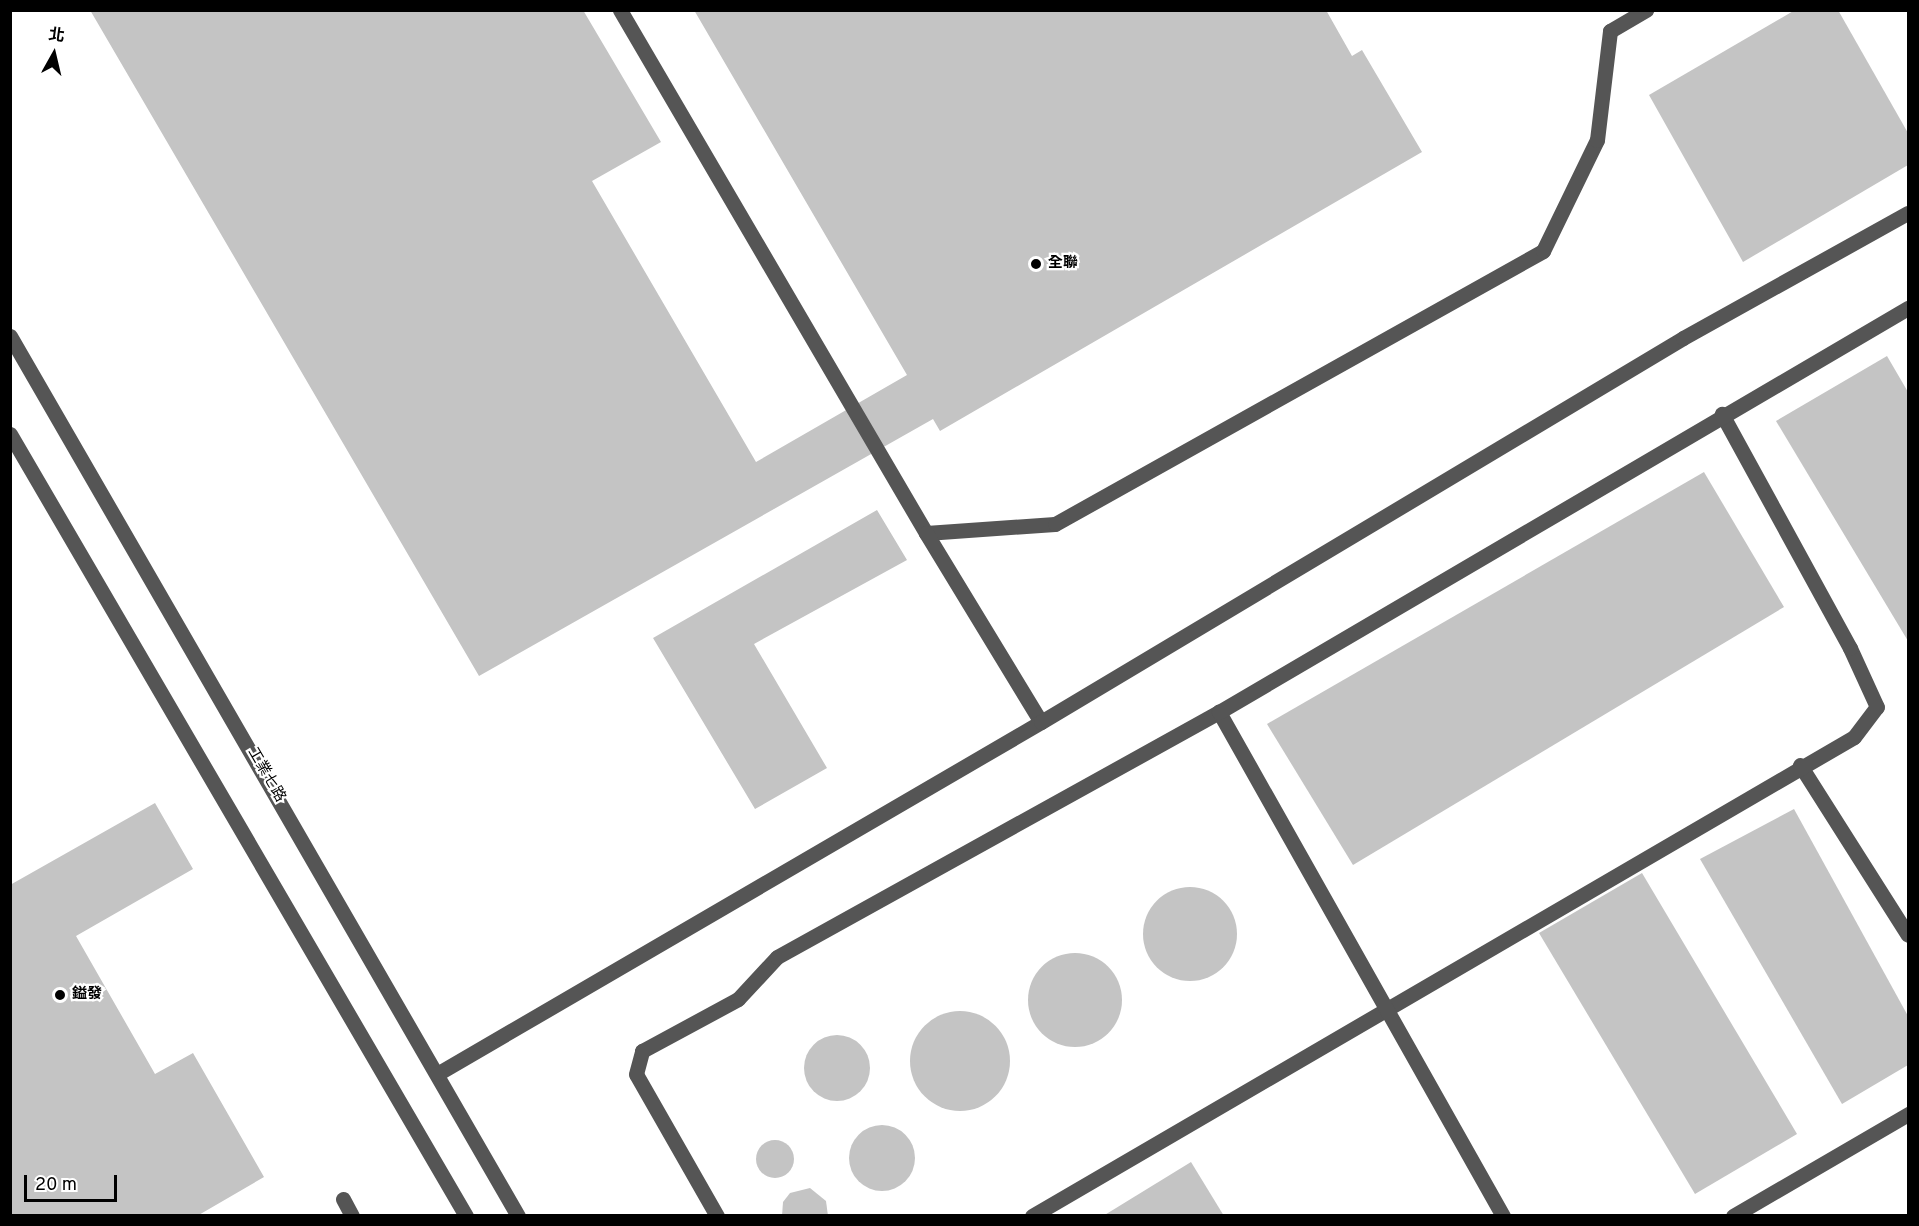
<!DOCTYPE html>
<meta charset="utf-8">
<style>
body{margin:0}
#map{position:relative;width:1919px;height:1226px;overflow:hidden;background:#fff;font-family:Overpass,"Noto Sans TC",sans-serif}
div>[style]{position:absolute}
[style*='--x']{left:calc(var(--x)*1px);top:calc(var(--y)*1px);width:calc(var(--w)*1px);rotate:calc(var(--a)*1deg)}
.building>*{inset:0;background:#c4c4c4}
.round{border-radius:50%}
.minor>*{height:15px;margin:-7.5px;padding:0 7.5px;transform-origin:7.5px;border-radius:7.5px;background:#555}
.dots>*{width:16px;height:16px;translate:-50% -50%;box-sizing:border-box;border:3px solid #fff;border-radius:50%}
span{translate:-50% -50%;white-space:nowrap;text-align:center;line-height:1.15;-webkit-text-stroke:4.5px #fff;paint-order:stroke}
.poi-label{font-size:15px;color:#000;font-weight:700}
.left{translate:0 -50%;text-align:left}
.street-label{font-size:15px;color:#000}
.frame{position:absolute;inset:0;border:12px solid #000;pointer-events:none}
.north{position:absolute;left:24px;top:24px;width:60px;height:60px;-webkit-text-stroke:4px #fff;paint-order:stroke;rotate:8deg;font-size:16px;font-weight:700;line-height:24px;text-align:center;color:#000}
.north::after{content:'';display:block;margin:auto;width:21px;height:27px;background:#000;clip-path:polygon(50% 0,100% 100%,50% 72%,0 100%)}
.scale{position:absolute;left:24px;top:1175px;width:93px;height:27px;box-sizing:border-box;border:3px solid #000;border-top:0;padding-left:8px;font-size:18px;line-height:21px;white-space:nowrap;color:#000;-webkit-text-stroke:4px #fff;paint-order:stroke}
</style>
<div id="map">
<div class="building">
<i style="clip-path:polygon(90px 10px,583px 10px,661px 142px,592px 181px,756px 462px,907px 375px,694px 10px,1326px 10px,1352px 56px,1362px 50px,1422px 152px,940px 431px,933px 419px,479px 676px)"></i>
<i style="clip-path:polygon(1795px 10px,1838px 10px,1908px 133px,1908px 165px,1743px 262px,1649px 95px)"></i>
<i style="clip-path:polygon(1887px 356px,1908px 392px,1908px 641px,1776px 421px)"></i>
<i style="clip-path:polygon(1704px 472px,1784px 607px,1353px 865px,1267px 724px)"></i>
<i style="clip-path:polygon(877px 510px,907px 560px,754px 644px,827px 768px,755px 809px,653px 638px)"></i>
<i style="clip-path:polygon(155px 803px,193px 869px,76px 936px,155px 1074px,193px 1053px,264px 1177px,197px 1216px,10px 1216px,10px 885px)"></i>
<i style="clip-path:polygon(1794px 809px,1908px 1016px,1908px 1065px,1842px 1104px,1700px 859px)"></i>
<i style="clip-path:polygon(1642px 873px,1797px 1134px,1695px 1194px,1539px 933px)"></i>
<i class="round" style="left:1143px;top:887px;width:94px;height:94px"></i>
<i class="round" style="left:1028px;top:953px;width:94px;height:94px"></i>
<i class="round" style="left:910px;top:1011px;width:100px;height:100px"></i>
<i class="round" style="left:804px;top:1035px;width:66px;height:66px"></i>
<i class="round" style="left:849px;top:1125px;width:66px;height:66px"></i>
<i class="round" style="left:756px;top:1140px;width:38px;height:38px"></i>
<i style="clip-path:polygon(1191px 1162px,1224px 1216px,1103px 1216px)"></i>
<i style="clip-path:polygon(810px 1188px,826px 1201px,828px 1216px,782px 1216px,783px 1202px,790px 1193px)"></i>
</div>
<div class="minor">
<i style="--x:620;--y:10;--w:606;--a:59.67"></i>
<i style="--x:926;--y:533;--w:129;--a:-4"></i>
<i style="--x:1055;--y:524;--w:559;--a:-29.22"></i>
<i style="--x:1543;--y:251;--w:123;--a:-64.1"></i>
<i style="--x:1597;--y:140;--w:110;--a:-83.2"></i>
<i style="--x:1610;--y:31;--w:42;--a:-30.3"></i>
<i style="--x:10;--y:336;--w:1016;--a:60"></i>
<i style="--x:10;--y:434;--w:905;--a:59.75"></i>
<i style="--x:926;--y:533;--w:221;--a:58.7"></i>
<i style="--x:1800;--y:765;--w:201;--a:57.6"></i>
<i style="--x:437;--y:1074;--w:699;--a:-30.23"></i>
<i style="--x:1041;--y:722;--w:748;--a:-30.88"></i>
<i style="--x:1683;--y:338;--w:257;--a:-29.1"></i>
<i style="--x:343;--y:1199;--w:19;--a:62"></i>
<i style="--x:717;--y:1216;--w:163;--a:-119.7"></i>
<i style="--x:636;--y:1074;--w:24;--a:-75"></i>
<i style="--x:642;--y:1051;--w:109;--a:-28.4"></i>
<i style="--x:738;--y:999;--w:57;--a:-47.1"></i>
<i style="--x:777;--y:957;--w:505;--a:-29"></i>
<i style="--x:1032;--y:1216;--w:951;--a:-30.23"></i>
<i style="--x:1854;--y:737;--w:38;--a:-53"></i>
<i style="--x:1877;--y:707;--w:65;--a:-114.6"></i>
<i style="--x:1850;--y:648;--w:267;--a:-118.7"></i>
<i style="--x:1503;--y:1216;--w:579;--a:-119.4"></i>
<i style="--x:1219;--y:712;--w:799;--a:-30.39"></i>
<i style="--x:1733;--y:1216;--w:203;--a:-30.2"></i>
</div>
<div class="dots">
<i style="left:1036px;top:264px;background:#000"></i>
<i style="left:60px;top:995px;background:#000"></i>
</div>
<div class="poi-label">
<span class="left" style="left:1048px;top:264px">全聯</span>
<span class="left" style="left:72px;top:995px">鎰發</span>
</div>
<div class="street-label">
<span style="left:266px;top:775px;rotate:60deg">工業七路</span>
</div>
<div class="frame"></div>
<div class="north">北</div>
<div class="scale">20 m</div>
</div>
